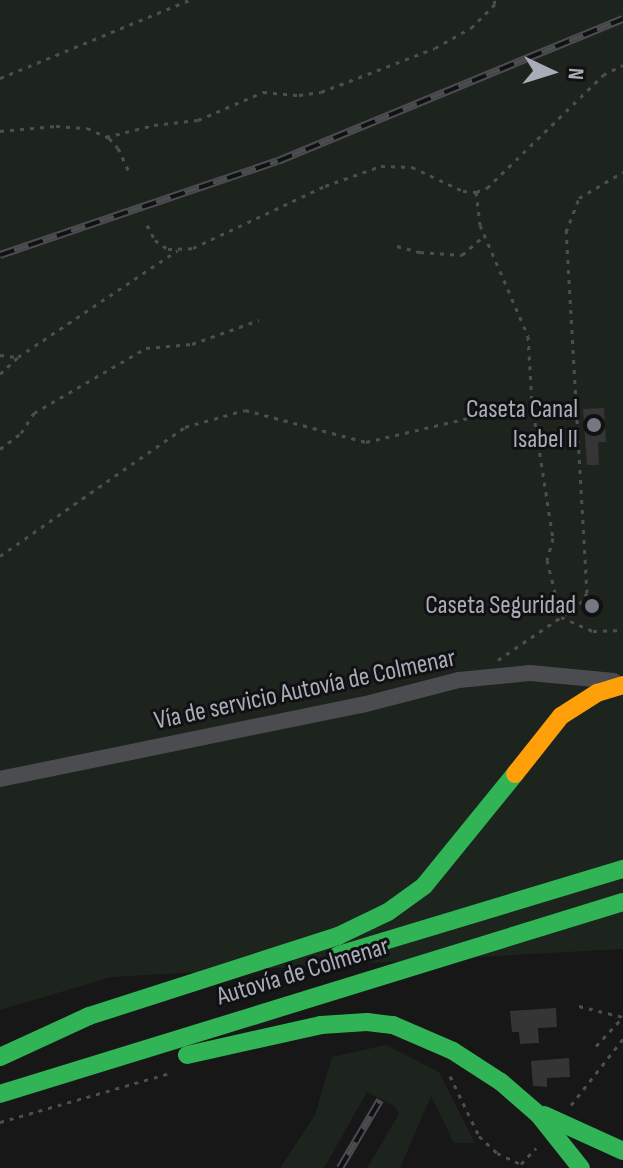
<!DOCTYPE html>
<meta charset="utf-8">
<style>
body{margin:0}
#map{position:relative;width:623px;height:1168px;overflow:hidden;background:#171717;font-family:"Sofia Sans Condensed",sans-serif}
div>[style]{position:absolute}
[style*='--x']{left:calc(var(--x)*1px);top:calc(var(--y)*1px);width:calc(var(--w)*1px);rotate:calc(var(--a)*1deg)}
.green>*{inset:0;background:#1d241e}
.building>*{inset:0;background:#353536}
.path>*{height:3px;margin-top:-1.5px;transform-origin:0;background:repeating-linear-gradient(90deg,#4d4e52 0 4px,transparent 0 10px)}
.street>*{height:16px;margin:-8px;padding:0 8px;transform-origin:8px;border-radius:8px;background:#4b4c50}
.fast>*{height:18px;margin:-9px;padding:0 9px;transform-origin:9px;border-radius:9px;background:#30b455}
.slow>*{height:18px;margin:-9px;padding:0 9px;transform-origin:9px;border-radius:9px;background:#ff9f0a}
.rail>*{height:8px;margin-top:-4px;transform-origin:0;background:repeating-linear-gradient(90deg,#111113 0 15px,#4b4c4f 0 30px);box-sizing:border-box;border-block:2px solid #4b4c4f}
.dots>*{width:22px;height:22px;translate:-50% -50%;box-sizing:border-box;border:4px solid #111113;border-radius:50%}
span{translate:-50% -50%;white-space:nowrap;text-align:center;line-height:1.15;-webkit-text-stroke:6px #111113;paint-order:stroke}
.poi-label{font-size:26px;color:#a8adb8}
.right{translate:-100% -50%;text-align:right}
.street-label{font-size:26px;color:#a8adb8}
.north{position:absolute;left:511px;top:32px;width:80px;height:80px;-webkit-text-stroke:6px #111113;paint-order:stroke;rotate:94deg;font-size:22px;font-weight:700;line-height:32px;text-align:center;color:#a8adb8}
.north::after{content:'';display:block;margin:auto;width:28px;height:36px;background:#a8adb8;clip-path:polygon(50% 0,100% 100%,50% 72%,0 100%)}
</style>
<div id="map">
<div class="green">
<i style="clip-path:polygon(0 0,623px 0,623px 949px,111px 977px,0 1010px)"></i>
<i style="clip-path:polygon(386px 1045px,439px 1072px,475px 1143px,454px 1143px,431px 1096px,400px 1168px,367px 1168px,399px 1114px,395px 1106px,367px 1092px,324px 1168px,280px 1168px,315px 1115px,332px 1057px)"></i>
</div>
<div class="building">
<i style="clip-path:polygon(604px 408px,606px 442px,598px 442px,599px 465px,587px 465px,583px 409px)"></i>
<i style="clip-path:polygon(556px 1008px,557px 1027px,538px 1028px,539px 1043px,520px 1044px,519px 1032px,512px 1032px,510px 1011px)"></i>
<i style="clip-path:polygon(569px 1058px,570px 1077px,547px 1078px,547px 1087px,533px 1086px,531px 1061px)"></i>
</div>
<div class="path">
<i style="--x:0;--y:78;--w:204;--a:-22.4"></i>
<i style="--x:0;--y:131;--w:56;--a:-5.1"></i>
<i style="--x:56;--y:126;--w:31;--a:4"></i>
<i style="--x:87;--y:128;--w:24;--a:24"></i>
<i style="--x:109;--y:138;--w:13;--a:48"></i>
<i style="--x:118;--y:148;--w:29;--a:65"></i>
<i style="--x:106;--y:137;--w:49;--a:-14"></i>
<i style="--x:154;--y:125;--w:44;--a:-6.5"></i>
<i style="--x:198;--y:120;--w:71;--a:-23.3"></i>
<i style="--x:263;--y:92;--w:36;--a:5"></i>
<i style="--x:299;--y:95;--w:22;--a:-8"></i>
<i style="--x:321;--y:92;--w:122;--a:-21.1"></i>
<i style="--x:435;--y:48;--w:41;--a:-29.1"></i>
<i style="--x:471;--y:28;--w:34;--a:-45"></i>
<i style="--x:495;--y:4;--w:4;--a:-104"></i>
<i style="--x:476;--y:192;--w:33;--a:83"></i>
<i style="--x:480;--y:225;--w:121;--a:66.6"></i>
<i style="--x:528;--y:336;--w:67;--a:86.6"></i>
<i style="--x:532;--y:403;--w:137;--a:81.2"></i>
<i style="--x:553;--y:538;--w:23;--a:105"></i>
<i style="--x:547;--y:560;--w:59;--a:76.2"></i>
<i style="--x:561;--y:617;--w:35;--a:24"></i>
<i style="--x:593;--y:631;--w:30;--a:-2"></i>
<i style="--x:147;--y:225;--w:17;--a:62"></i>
<i style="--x:155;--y:240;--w:16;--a:35"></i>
<i style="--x:168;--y:249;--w:25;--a:-2"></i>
<i style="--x:193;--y:248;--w:146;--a:-25.2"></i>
<i style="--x:325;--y:186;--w:59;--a:-19.7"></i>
<i style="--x:381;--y:166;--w:31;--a:2"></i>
<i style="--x:412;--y:167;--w:56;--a:25.2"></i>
<i style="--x:463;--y:191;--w:13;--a:4"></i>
<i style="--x:476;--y:192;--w:12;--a:-20"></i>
<i style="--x:487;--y:188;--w:162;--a:-44.2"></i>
<i style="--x:603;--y:75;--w:22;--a:-27"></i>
<i style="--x:397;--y:246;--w:24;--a:15"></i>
<i style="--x:420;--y:252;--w:42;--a:4.1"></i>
<i style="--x:462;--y:255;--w:30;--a:-41"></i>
<i style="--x:0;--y:355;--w:16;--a:7"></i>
<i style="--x:0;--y:374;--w:25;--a:-43"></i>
<i style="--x:18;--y:357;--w:192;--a:-33.8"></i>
<i style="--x:0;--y:449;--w:26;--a:-37"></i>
<i style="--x:21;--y:433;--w:24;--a:-57"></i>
<i style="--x:34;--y:413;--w:129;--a:-30.1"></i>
<i style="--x:146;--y:348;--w:46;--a:-5"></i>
<i style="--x:192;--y:344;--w:71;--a:-19.7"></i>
<i style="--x:0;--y:556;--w:226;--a:-34.9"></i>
<i style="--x:185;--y:427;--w:62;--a:-15.8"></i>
<i style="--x:245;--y:410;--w:125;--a:14.8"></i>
<i style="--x:366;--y:442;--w:171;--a:-13.2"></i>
<i style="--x:498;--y:660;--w:99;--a:-34.3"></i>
<i style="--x:580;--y:604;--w:13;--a:-58"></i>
<i style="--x:587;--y:593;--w:362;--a:-93.3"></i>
<i style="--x:566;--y:232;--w:36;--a:-69"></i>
<i style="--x:579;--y:198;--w:51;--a:-30.6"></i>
<i style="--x:579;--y:1006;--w:45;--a:14"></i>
<i style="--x:596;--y:1046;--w:40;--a:-47"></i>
<i style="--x:450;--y:1076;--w:67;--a:64.2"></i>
<i style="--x:479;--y:1136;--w:25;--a:43"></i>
<i style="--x:497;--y:1153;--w:26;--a:25"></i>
<i style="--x:521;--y:1164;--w:22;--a:-47"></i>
<i style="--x:571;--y:1105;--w:84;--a:-51.8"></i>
<i style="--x:0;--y:1122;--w:180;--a:-16.1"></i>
</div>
<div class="street">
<i style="--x:0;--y:779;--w:369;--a:-11.6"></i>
<i style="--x:362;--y:705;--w:100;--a:-14.5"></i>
<i style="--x:459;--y:680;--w:71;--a:-5.6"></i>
<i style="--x:530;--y:673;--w:84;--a:5.4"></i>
</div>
<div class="fast">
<i style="--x:338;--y:955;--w:298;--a:-16.8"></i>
<i style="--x:187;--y:1055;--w:137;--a:-12.6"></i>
<i style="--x:321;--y:1025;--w:46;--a:-3.7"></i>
<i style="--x:367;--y:1022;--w:26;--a:7"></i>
<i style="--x:393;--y:1025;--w:65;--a:23.4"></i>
<i style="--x:453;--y:1051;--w:57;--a:32.9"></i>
<i style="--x:501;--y:1082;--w:49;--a:40.9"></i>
<i style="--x:538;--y:1114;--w:69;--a:51.5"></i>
<i style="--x:0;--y:1057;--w:98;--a:-24.7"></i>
<i style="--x:89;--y:1016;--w:262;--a:-17.8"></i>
<i style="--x:338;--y:936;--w:55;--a:-25.6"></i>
<i style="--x:388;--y:912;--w:44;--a:-35.8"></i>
<i style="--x:424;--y:886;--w:144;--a:-50.9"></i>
<i style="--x:0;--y:1094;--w:652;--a:-17.13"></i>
<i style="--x:544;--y:1115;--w:87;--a:24.5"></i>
</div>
<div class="slow">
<i style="--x:515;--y:774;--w:74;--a:-51.6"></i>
<i style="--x:561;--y:716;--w:43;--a:-32.6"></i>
<i style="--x:597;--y:693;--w:27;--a:-17"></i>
</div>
<div class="rail">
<i style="--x:0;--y:255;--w:293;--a:-18.7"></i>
<i style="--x:278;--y:161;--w:373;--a:-22.4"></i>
<i style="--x:340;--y:1168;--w:79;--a:-59.5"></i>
</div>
<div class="dots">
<i style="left:594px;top:425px;background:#757880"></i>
<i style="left:592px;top:606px;background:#757880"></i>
</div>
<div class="poi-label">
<span class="right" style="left:578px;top:425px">Caseta Canal<br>Isabel II</span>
<span class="right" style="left:576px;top:606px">Caseta Seguridad</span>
</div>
<div class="street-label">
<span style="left:305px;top:690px;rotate:-12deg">Vía de servicio Autovía de Colmenar</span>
<span style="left:303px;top:972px;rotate:-17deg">Autovía de Colmenar</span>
</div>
<div class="north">N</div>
</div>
